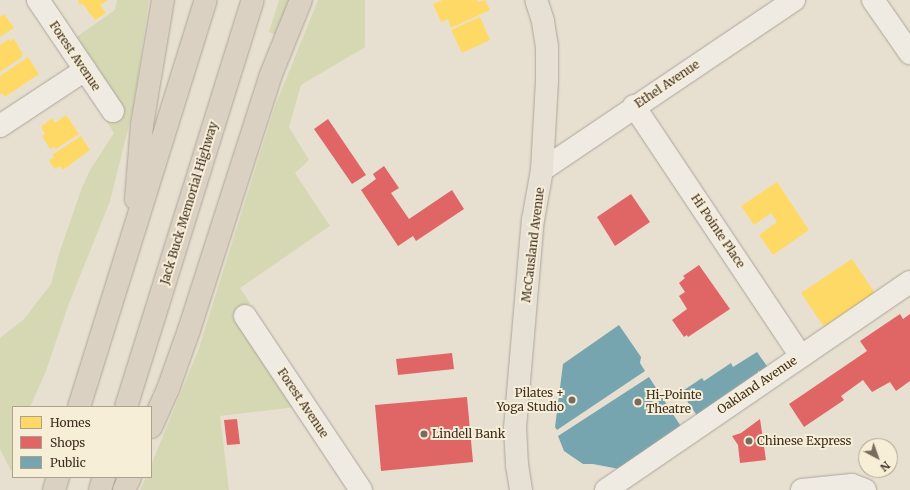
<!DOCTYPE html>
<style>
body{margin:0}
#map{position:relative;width:910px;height:490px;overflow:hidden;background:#e7e0d1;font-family:Merriweather,serif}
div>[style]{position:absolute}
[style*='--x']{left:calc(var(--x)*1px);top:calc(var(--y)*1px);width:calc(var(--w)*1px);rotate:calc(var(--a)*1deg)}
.green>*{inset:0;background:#d6d7b3}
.homes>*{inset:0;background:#ffd966}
.shops>*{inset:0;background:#e06666}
.public>*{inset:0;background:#76a5af}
.roads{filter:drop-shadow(0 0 1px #ada599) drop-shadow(0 0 1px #ada599)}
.street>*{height:22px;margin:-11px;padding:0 11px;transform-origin:11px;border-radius:11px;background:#efebe3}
.secondary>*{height:22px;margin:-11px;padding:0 11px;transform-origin:11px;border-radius:11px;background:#efebe3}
.primary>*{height:22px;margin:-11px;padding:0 11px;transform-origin:11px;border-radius:11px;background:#e6e1d4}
.highway>*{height:22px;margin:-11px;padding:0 11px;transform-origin:11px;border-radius:11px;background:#dad1c2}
.dots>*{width:11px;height:11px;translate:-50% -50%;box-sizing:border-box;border:2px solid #f7eed8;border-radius:50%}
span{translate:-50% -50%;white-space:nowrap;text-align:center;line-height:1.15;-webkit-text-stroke:4px #f7eed8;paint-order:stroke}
.street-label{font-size:12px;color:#3d2e20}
.poi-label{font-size:12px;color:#3d2e20}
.right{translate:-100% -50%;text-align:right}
.left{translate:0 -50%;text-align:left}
.legend{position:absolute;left:12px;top:406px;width:140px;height:72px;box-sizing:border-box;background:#f7eed8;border:1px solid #ada18e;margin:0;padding:5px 7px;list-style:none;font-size:12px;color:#3d2e20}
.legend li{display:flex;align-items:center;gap:8px;height:20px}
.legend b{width:20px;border:1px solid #ada18e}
.north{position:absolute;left:858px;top:438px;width:40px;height:40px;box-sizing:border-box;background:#f7eed8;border:1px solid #ada18e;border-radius:50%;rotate:139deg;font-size:11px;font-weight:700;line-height:16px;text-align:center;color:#3d2e20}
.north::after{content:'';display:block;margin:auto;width:14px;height:18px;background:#786c5e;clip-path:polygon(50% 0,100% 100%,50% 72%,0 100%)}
</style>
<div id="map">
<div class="green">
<i style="clip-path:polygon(117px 0,149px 0,133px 109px,110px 201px,68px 306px,46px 371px,30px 407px,13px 407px,13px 468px,11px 471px,0 449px,0 338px,24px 319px,51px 284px,59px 254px,81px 190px,90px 170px,114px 133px,107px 122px,122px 111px,75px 38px,115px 10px)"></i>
<i style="clip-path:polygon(279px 0,291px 0,275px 35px,269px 32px)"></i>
<i style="clip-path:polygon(318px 0,365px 0,365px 47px,301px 85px,289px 127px,309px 160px,295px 173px,330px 226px,240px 288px,250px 303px,233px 314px,296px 407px,220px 416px,229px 490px,140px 490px,146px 477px,151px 477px,151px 465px,198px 351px,275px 106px)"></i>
</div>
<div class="homes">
<i style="clip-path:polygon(79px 0,108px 0,100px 5px,106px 13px,95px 20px,82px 3px,80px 5px,78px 1px)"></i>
<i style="clip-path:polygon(443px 0,477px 0,478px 2px,485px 0,490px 10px,451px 28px,448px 19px,441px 22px,433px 4px)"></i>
<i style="clip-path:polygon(4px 14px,14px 28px,0 37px,0 17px)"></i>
<i style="clip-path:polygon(480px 17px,490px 40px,462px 53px,451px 30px)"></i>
<i style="clip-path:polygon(9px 39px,10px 41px,14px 39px,23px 54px,21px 55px,22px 57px,0 72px,0 45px)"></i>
<i style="clip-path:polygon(28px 57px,39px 74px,5px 97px,2px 93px,0 95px,0 76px)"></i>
<i style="clip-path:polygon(66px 115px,79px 134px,56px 149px,54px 147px,50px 149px,42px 136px,45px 134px,41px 127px,52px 118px,55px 123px)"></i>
<i style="clip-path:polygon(81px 136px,90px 150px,63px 170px,60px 166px,54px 169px,49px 160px,54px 157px,52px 155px)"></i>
<i style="clip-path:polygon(777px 182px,809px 230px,773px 255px,759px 235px,777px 222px,771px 213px,754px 225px,741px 206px)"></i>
<i style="clip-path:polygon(852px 259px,875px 293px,824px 327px,801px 293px)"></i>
</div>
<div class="shops">
<i style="clip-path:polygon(328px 119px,366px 175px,352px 184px,314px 129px)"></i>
<i style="clip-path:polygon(384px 166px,399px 188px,391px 193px,409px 219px,452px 190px,464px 209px,416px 241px,413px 236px,398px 246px,361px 190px,376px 179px,373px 174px)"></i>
<i style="clip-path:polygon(631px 194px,650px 222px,615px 246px,597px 217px)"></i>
<i style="clip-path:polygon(699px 265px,730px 309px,688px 337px,687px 335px,684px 337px,672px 320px,687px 309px,679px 296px,685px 292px,679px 283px,685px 278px,683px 276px)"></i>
<i style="clip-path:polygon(900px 314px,903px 319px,910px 314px,910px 381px,896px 391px,890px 382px,872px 392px,863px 380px,841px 396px,844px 400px,804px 427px,789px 404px,867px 351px,860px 341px)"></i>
<i style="clip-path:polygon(452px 353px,454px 369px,398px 375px,396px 359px)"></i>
<i style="clip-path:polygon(467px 397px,473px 462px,381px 471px,375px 405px)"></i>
<i style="clip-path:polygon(237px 419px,240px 444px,227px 445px,224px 420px)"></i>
<i style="clip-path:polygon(760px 419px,766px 460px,740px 463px,738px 445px,732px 436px,741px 433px)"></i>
</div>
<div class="public">
<i style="clip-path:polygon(619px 325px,641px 357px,640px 363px,645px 371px,557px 430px,555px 427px,563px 364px)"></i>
<i style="clip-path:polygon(757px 352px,769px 369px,698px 417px,681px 392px,702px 378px,704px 381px,731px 363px,733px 367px)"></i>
<i style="clip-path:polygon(649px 377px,682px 428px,619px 469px,593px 464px,583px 464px,564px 451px,558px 436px)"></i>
</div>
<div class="roads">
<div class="street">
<i style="--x:38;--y:0;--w:134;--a:56"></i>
<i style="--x:873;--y:0;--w:65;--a:55.1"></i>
<i style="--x:634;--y:106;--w:301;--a:56.3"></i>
<i style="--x:0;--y:126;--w:102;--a:-33.4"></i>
<i style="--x:542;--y:170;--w:304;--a:-34"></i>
<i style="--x:245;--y:316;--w:209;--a:56.3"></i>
<i style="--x:606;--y:490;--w:368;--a:-34.4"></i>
</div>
<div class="secondary">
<i style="--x:802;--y:490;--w:50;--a:-5.7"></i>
<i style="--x:852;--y:485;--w:14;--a:21"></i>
</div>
<div class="primary">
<i style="--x:521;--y:490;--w:25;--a:-99"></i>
<i style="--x:517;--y:465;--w:37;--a:-93"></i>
<i style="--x:515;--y:428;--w:209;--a:-85.1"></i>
<i style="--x:533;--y:220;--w:51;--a:-79.8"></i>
<i style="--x:542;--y:170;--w:90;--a:-86.8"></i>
<i style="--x:547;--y:80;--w:33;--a:-90"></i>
<i style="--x:547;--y:47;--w:26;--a:-99"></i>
<i style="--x:543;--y:21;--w:22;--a:-108"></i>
</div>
<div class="highway">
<i style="--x:136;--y:199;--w:74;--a:-85.4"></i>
<i style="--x:142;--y:125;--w:127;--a:-80.5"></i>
<i style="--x:79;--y:407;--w:426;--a:-72.7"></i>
<i style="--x:126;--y:407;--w:426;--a:-72.7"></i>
<i style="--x:151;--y:427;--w:42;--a:-65.9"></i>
<i style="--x:168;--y:389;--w:63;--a:-70.4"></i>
<i style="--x:189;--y:330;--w:266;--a:-72.2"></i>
<i style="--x:270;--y:77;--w:83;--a:-68.1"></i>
<i style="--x:54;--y:490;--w:14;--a:-73"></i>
<i style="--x:100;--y:490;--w:14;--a:-73"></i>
<i style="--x:124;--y:490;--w:14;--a:-65"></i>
</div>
</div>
<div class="dots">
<i style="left:572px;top:400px;background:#786c5e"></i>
<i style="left:638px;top:402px;background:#786c5e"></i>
<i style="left:424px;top:434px;background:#786c5e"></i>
<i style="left:749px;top:441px;background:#786c5e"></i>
</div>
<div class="street-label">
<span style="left:75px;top:56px;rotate:56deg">Forest Avenue</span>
<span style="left:667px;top:84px;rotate:-34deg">Ethel Avenue</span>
<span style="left:189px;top:203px;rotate:-73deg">Jack Buck Memorial Highway</span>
<span style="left:718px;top:231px;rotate:56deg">Hi Pointe Place</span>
<span style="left:533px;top:245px;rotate:-83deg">McCausland Avenue</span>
<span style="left:757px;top:385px;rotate:-34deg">Oakland Avenue</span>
<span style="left:303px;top:403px;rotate:56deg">Forest Avenue</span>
</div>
<div class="poi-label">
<span class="right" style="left:564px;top:400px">Pilates +<br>Yoga Studio</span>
<span class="left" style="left:646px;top:402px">Hi-Pointe<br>Theatre</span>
<span class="left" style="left:432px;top:434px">Lindell Bank</span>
<span class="left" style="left:757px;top:441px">Chinese Express</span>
</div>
<ul class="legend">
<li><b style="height:11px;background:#ffd966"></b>Homes</li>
<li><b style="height:11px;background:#e06666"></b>Shops</li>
<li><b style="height:11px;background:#76a5af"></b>Public</li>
</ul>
<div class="north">N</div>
</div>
